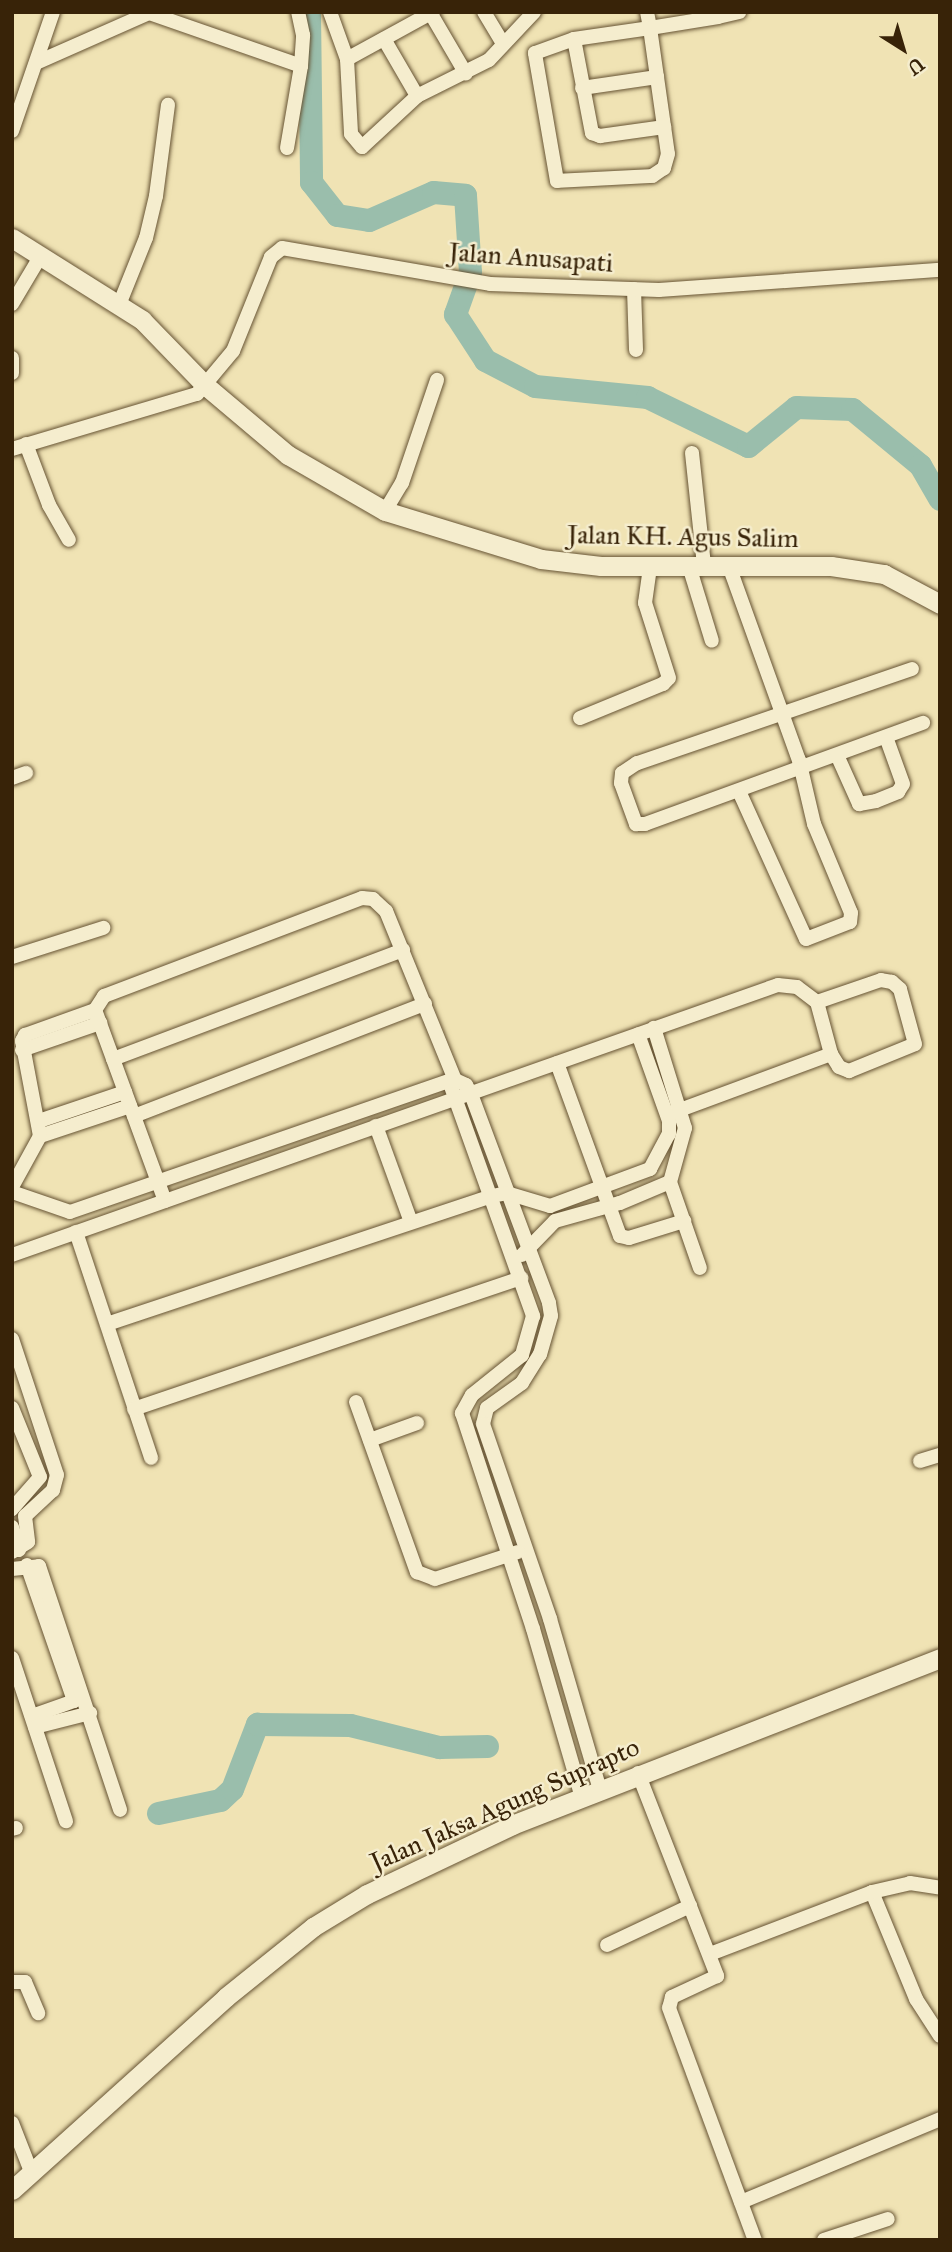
<!DOCTYPE html>
<style>
body{margin:0}
#map{position:relative;width:952px;height:2252px;overflow:hidden;background:#f0e3b4;font-family:"IM FELL Great Primer",serif}
div>[style]{position:absolute}
[style*='--x']{left:calc(var(--x)*1px);top:calc(var(--y)*1px);width:calc(var(--w)*1px);rotate:calc(var(--a)*1deg)}
.river>*{height:23px;margin:-11.5px;padding:0 11.5px;transform-origin:11.5px;border-radius:11.5px;background:#9abeac}
.roads{filter:drop-shadow(0 0 2px #665333) drop-shadow(0 0 2px #665333)}
.street>*{height:14px;margin:-7px;padding:0 7px;transform-origin:7px;border-radius:7px;background:#f5edce}
.secondary>*{height:19px;margin:-9.5px;padding:0 9.5px;transform-origin:9.5px;border-radius:9.5px;background:#f5edce}
span{translate:-50% -50%;white-space:nowrap;text-align:center;line-height:1.15;-webkit-text-stroke:5px #f5edce;paint-order:stroke}
.street-label{font-size:26px;color:#382308}
.frame{position:absolute;inset:0;border:14px solid #382308;pointer-events:none}
.north{position:absolute;left:868px;top:14px;width:70px;height:70px;-webkit-text-stroke:5px #f5edce;paint-order:stroke;rotate:143deg;font-size:19px;font-weight:700;line-height:28px;text-align:center;color:#382308}
.north::after{content:'';display:block;margin:auto;width:24px;height:32px;background:#382308;clip-path:polygon(50% 0,100% 100%,50% 72%,0 100%)}
</style>
<div id="map">
<div class="river">
<i style="--x:309;--y:12;--w:170;--a:89.3"></i>
<i style="--x:311;--y:182;--w:42;--a:51.8"></i>
<i style="--x:337;--y:215;--w:32;--a:9"></i>
<i style="--x:369;--y:220;--w:70;--a:-23.6"></i>
<i style="--x:433;--y:192;--w:32;--a:5"></i>
<i style="--x:465;--y:195;--w:77;--a:86.3"></i>
<i style="--x:470;--y:272;--w:45;--a:109.7"></i>
<i style="--x:455;--y:314;--w:55;--a:56.9"></i>
<i style="--x:485;--y:360;--w:56;--a:27.5"></i>
<i style="--x:535;--y:386;--w:113;--a:5.6"></i>
<i style="--x:647;--y:397;--w:112;--a:25.9"></i>
<i style="--x:748;--y:446;--w:62;--a:-39.1"></i>
<i style="--x:796;--y:407;--w:56;--a:2"></i>
<i style="--x:852;--y:409;--w:88;--a:39.5"></i>
<i style="--x:920;--y:465;--w:39;--a:60"></i>
<i style="--x:158;--y:1813;--w:63;--a:-11.8"></i>
<i style="--x:220;--y:1800;--w:16;--a:-43"></i>
<i style="--x:232;--y:1789;--w:70;--a:-69"></i>
<i style="--x:257;--y:1724;--w:93;--a:0.6"></i>
<i style="--x:350;--y:1725;--w:92;--a:13.9"></i>
<i style="--x:439;--y:1747;--w:48;--a:-1.2"></i>
</div>
<div class="roads">
<div class="street">
<i style="--x:330;--y:12;--w:50;--a:70.1"></i>
<i style="--x:347;--y:59;--w:75;--a:86.9"></i>
<i style="--x:351;--y:134;--w:17;--a:50"></i>
<i style="--x:362;--y:147;--w:75;--a:-42.8"></i>
<i style="--x:417;--y:96;--w:80;--a:-26.6"></i>
<i style="--x:489;--y:60;--w:66;--a:-46.8"></i>
<i style="--x:484;--y:12;--w:37;--a:59"></i>
<i style="--x:647;--y:12;--w:16;--a:79"></i>
<i style="--x:650;--y:28;--w:127;--a:81.9"></i>
<i style="--x:668;--y:154;--w:15;--a:106"></i>
<i style="--x:664;--y:168;--w:14;--a:146"></i>
<i style="--x:652;--y:176;--w:95;--a:177"></i>
<i style="--x:557;--y:181;--w:130;--a:-99.8"></i>
<i style="--x:535;--y:53;--w:41;--a:-19.7"></i>
<i style="--x:574;--y:39;--w:77;--a:-8.2"></i>
<i style="--x:650;--y:28;--w:69;--a:-9.2"></i>
<i style="--x:718;--y:17;--w:22;--a:-13"></i>
<i style="--x:431;--y:14;--w:69;--a:59.7"></i>
<i style="--x:384;--y:39;--w:66;--a:59.9"></i>
<i style="--x:574;--y:39;--w:96;--a:79.2"></i>
<i style="--x:592;--y:133;--w:9;--a:21"></i>
<i style="--x:600;--y:136;--w:65;--a:-8"></i>
<i style="--x:347;--y:59;--w:98;--a:-28.7"></i>
<i style="--x:38;--y:62;--w:121;--a:-23.8"></i>
<i style="--x:149;--y:13;--w:161;--a:19.2"></i>
<i style="--x:582;--y:88;--w:76;--a:-8.3"></i>
<i style="--x:12;--y:131;--w:126;--a:-71"></i>
<i style="--x:287;--y:148;--w:83;--a:-80.3"></i>
<i style="--x:301;--y:66;--w:31;--a:-86"></i>
<i style="--x:303;--y:35;--w:24;--a:-102"></i>
<i style="--x:634;--y:289;--w:61;--a:88.1"></i>
<i style="--x:12;--y:304;--w:55;--a:-59.2"></i>
<i style="--x:119;--y:305;--w:72;--a:-68.1"></i>
<i style="--x:146;--y:238;--w:43;--a:-76.6"></i>
<i style="--x:156;--y:196;--w:92;--a:-82.5"></i>
<i style="--x:12;--y:358;--w:15;--a:90"></i>
<i style="--x:26;--y:444;--w:65;--a:69.3"></i>
<i style="--x:49;--y:505;--w:40;--a:60.3"></i>
<i style="--x:12;--y:449;--w:193;--a:-16.6"></i>
<i style="--x:197;--y:394;--w:56;--a:-50.1"></i>
<i style="--x:233;--y:351;--w:101;--a:-68"></i>
<i style="--x:271;--y:257;--w:14;--a:-39"></i>
<i style="--x:282;--y:248;--w:211;--a:9.8"></i>
<i style="--x:490;--y:284;--w:169;--a:2"></i>
<i style="--x:659;--y:290;--w:282;--a:-4.1"></i>
<i style="--x:692;--y:453;--w:114;--a:83.9"></i>
<i style="--x:385;--y:511;--w:33;--a:-59"></i>
<i style="--x:402;--y:483;--w:109;--a:-71.2"></i>
<i style="--x:689;--y:566;--w:78;--a:73"></i>
<i style="--x:729;--y:566;--w:206;--a:70.2"></i>
<i style="--x:799;--y:760;--w:66;--a:76.8"></i>
<i style="--x:814;--y:824;--w:96;--a:67.4"></i>
<i style="--x:851;--y:913;--w:9;--a:96"></i>
<i style="--x:850;--y:922;--w:47;--a:158.9"></i>
<i style="--x:806;--y:939;--w:162;--a:-114.4"></i>
<i style="--x:912;--y:669;--w:291;--a:161.1"></i>
<i style="--x:637;--y:763;--w:18;--a:146"></i>
<i style="--x:622;--y:773;--w:10;--a:96"></i>
<i style="--x:621;--y:783;--w:44;--a:69.9"></i>
<i style="--x:636;--y:824;--w:9;--a:0"></i>
<i style="--x:645;--y:824;--w:296;--a:-20"></i>
<i style="--x:580;--y:718;--w:90;--a:-22.3"></i>
<i style="--x:663;--y:684;--w:8;--a:-45"></i>
<i style="--x:669;--y:678;--w:79;--a:-107.7"></i>
<i style="--x:645;--y:603;--w:37;--a:-82"></i>
<i style="--x:837;--y:755;--w:54;--a:65.8"></i>
<i style="--x:859;--y:804;--w:17;--a:-10"></i>
<i style="--x:876;--y:801;--w:24;--a:-22"></i>
<i style="--x:898;--y:792;--w:9;--a:-58"></i>
<i style="--x:903;--y:784;--w:50;--a:-109.9"></i>
<i style="--x:12;--y:778;--w:15;--a:-20"></i>
<i style="--x:12;--y:957;--w:96;--a:-17.7"></i>
<i style="--x:22;--y:1050;--w:83;--a:-19.1"></i>
<i style="--x:113;--y:1059;--w:310;--a:-20.6"></i>
<i style="--x:557;--y:1063;--w:184;--a:70"></i>
<i style="--x:620;--y:1236;--w:9;--a:13"></i>
<i style="--x:629;--y:1238;--w:58;--a:-17.2"></i>
<i style="--x:455;--y:1080;--w:6;--a:171"></i>
<i style="--x:449;--y:1081;--w:250;--a:70.3"></i>
<i style="--x:533;--y:1316;--w:41;--a:105.8"></i>
<i style="--x:522;--y:1355;--w:64;--a:141.3"></i>
<i style="--x:472;--y:1395;--w:21;--a:119"></i>
<i style="--x:462;--y:1413;--w:227;--a:71.8"></i>
<i style="--x:533;--y:1629;--w:176;--a:73.8"></i>
<i style="--x:455;--y:1080;--w:12;--a:24"></i>
<i style="--x:466;--y:1085;--w:10;--a:61"></i>
<i style="--x:471;--y:1094;--w:223;--a:69.5"></i>
<i style="--x:549;--y:1303;--w:13;--a:81"></i>
<i style="--x:551;--y:1316;--w:40;--a:106"></i>
<i style="--x:540;--y:1354;--w:34;--a:122"></i>
<i style="--x:522;--y:1383;--w:43;--a:144.5"></i>
<i style="--x:487;--y:1408;--w:16;--a:104"></i>
<i style="--x:483;--y:1424;--w:206;--a:71"></i>
<i style="--x:550;--y:1619;--w:178;--a:73.7"></i>
<i style="--x:669;--y:1114;--w:173;--a:-20.3"></i>
<i style="--x:831;--y:1054;--w:15;--a:58"></i>
<i style="--x:839;--y:1067;--w:11;--a:22"></i>
<i style="--x:849;--y:1071;--w:71;--a:-22.2"></i>
<i style="--x:915;--y:1044;--w:57;--a:-105.3"></i>
<i style="--x:900;--y:989;--w:11;--a:-139"></i>
<i style="--x:892;--y:982;--w:11;--a:-170"></i>
<i style="--x:881;--y:980;--w:68;--a:161"></i>
<i style="--x:134;--y:1116;--w:312;--a:-21.1"></i>
<i style="--x:39;--y:1121;--w:91;--a:-18.6"></i>
<i style="--x:376;--y:1126;--w:102;--a:70"></i>
<i style="--x:40;--y:1136;--w:95;--a:-18.4"></i>
<i style="--x:670;--y:1182;--w:91;--a:70.8"></i>
<i style="--x:12;--y:1187;--w:58;--a:-61.2"></i>
<i style="--x:40;--y:1136;--w:97;--a:-100.7"></i>
<i style="--x:22;--y:1041;--w:7;--a:-63"></i>
<i style="--x:25;--y:1035;--w:74;--a:-19.7"></i>
<i style="--x:12;--y:1192;--w:61;--a:19"></i>
<i style="--x:70;--y:1212;--w:401;--a:-19.1"></i>
<i style="--x:165;--y:1201;--w:203;--a:-110.1"></i>
<i style="--x:95;--y:1010;--w:17;--a:-57"></i>
<i style="--x:104;--y:996;--w:276;--a:-20.8"></i>
<i style="--x:362;--y:898;--w:11;--a:5"></i>
<i style="--x:373;--y:899;--w:18;--a:43"></i>
<i style="--x:386;--y:911;--w:183;--a:67.8"></i>
<i style="--x:76;--y:1232;--w:238;--a:71.6"></i>
<i style="--x:12;--y:1255;--w:812;--a:-19.42"></i>
<i style="--x:778;--y:985;--w:19;--a:6"></i>
<i style="--x:797;--y:987;--w:25;--a:37"></i>
<i style="--x:817;--y:1002;--w:54;--a:74.9"></i>
<i style="--x:522;--y:1255;--w:47;--a:-45.9"></i>
<i style="--x:555;--y:1221;--w:67;--a:-15.5"></i>
<i style="--x:620;--y:1203;--w:54;--a:-22.8"></i>
<i style="--x:670;--y:1182;--w:56;--a:-74.5"></i>
<i style="--x:685;--y:1128;--w:105;--a:-107.2"></i>
<i style="--x:107;--y:1324;--w:406;--a:-18.4"></i>
<i style="--x:492;--y:1196;--w:15;--a:-11"></i>
<i style="--x:507;--y:1193;--w:45;--a:16.8"></i>
<i style="--x:550;--y:1206;--w:107;--a:-20.3"></i>
<i style="--x:650;--y:1169;--w:40;--a:-62"></i>
<i style="--x:669;--y:1134;--w:13;--a:-90"></i>
<i style="--x:669;--y:1121;--w:92;--a:-109.6"></i>
<i style="--x:12;--y:1339;--w:143;--a:71.7"></i>
<i style="--x:57;--y:1475;--w:16;--a:105"></i>
<i style="--x:53;--y:1490;--w:38;--a:137"></i>
<i style="--x:25;--y:1516;--w:26;--a:83"></i>
<i style="--x:28;--y:1542;--w:19;--a:148"></i>
<i style="--x:356;--y:1402;--w:181;--a:70.3"></i>
<i style="--x:417;--y:1572;--w:19;--a:21"></i>
<i style="--x:435;--y:1579;--w:87;--a:-18"></i>
<i style="--x:12;--y:1408;--w:74;--a:67.9"></i>
<i style="--x:40;--y:1477;--w:43;--a:131.2"></i>
<i style="--x:134;--y:1409;--w:409;--a:-18.7"></i>
<i style="--x:370;--y:1440;--w:50;--a:-19.9"></i>
<i style="--x:920;--y:1461;--w:21;--a:-17"></i>
<i style="--x:12;--y:1527;--w:24;--a:73"></i>
<i style="--x:27;--y:1565;--w:144;--a:70.9"></i>
<i style="--x:74;--y:1701;--w:45;--a:160.3"></i>
<i style="--x:12;--y:1569;--w:27;--a:-6"></i>
<i style="--x:39;--y:1566;--w:257;--a:71.6"></i>
<i style="--x:12;--y:1658;--w:172;--a:71.7"></i>
<i style="--x:35;--y:1727;--w:57;--a:-14.3"></i>
<i style="--x:638;--y:1773;--w:218;--a:68.7"></i>
<i style="--x:717;--y:1976;--w:50;--a:155"></i>
<i style="--x:672;--y:1997;--w:11;--a:105"></i>
<i style="--x:669;--y:2008;--w:247;--a:69.7"></i>
<i style="--x:12;--y:1829;--w:4;--a:-14"></i>
<i style="--x:872;--y:1892;--w:116;--a:67.6"></i>
<i style="--x:916;--y:1999;--w:44;--a:57"></i>
<i style="--x:607;--y:1945;--w:92;--a:-25.2"></i>
<i style="--x:710;--y:1954;--w:173;--a:-20.9"></i>
<i style="--x:872;--y:1892;--w:39;--a:-13"></i>
<i style="--x:910;--y:1883;--w:30;--a:9"></i>
<i style="--x:12;--y:1982;--w:13;--a:0"></i>
<i style="--x:25;--y:1982;--w:34;--a:67"></i>
<i style="--x:12;--y:2123;--w:55;--a:68.6"></i>
<i style="--x:741;--y:2202;--w:216;--a:-22.6"></i>
<i style="--x:824;--y:2240;--w:67;--a:-18.2"></i>
</div>
<div class="secondary">
<i style="--x:12;--y:238;--w:154;--a:32.2"></i>
<i style="--x:142;--y:320;--w:92;--a:45.9"></i>
<i style="--x:206;--y:386;--w:107;--a:40.1"></i>
<i style="--x:288;--y:455;--w:112;--a:30"></i>
<i style="--x:385;--y:511;--w:163;--a:17.1"></i>
<i style="--x:541;--y:559;--w:60;--a:6.7"></i>
<i style="--x:601;--y:566;--w:230;--a:0"></i>
<i style="--x:831;--y:566;--w:54;--a:8.6"></i>
<i style="--x:884;--y:574;--w:64;--a:28.2"></i>
<i style="--x:12;--y:2190;--w:288;--a:-42"></i>
<i style="--x:226;--y:1997;--w:112;--a:-38.8"></i>
<i style="--x:313;--y:1927;--w:63;--a:-31.4"></i>
<i style="--x:367;--y:1894;--w:161;--a:-25.4"></i>
<i style="--x:512;--y:1825;--w:459;--a:-21.3"></i>
</div>
</div>
<div class="street-label">
<span style="left:531px;top:258px;rotate:4deg">Jalan Anusapati</span>
<span style="left:683px;top:537px;rotate:1deg">Jalan KH. Agus Salim</span>
<span style="left:505px;top:1805px;rotate:-24deg">Jalan Jaksa Agung Suprapto</span>
</div>
<div class="frame"></div>
<div class="north">U</div>
</div>
